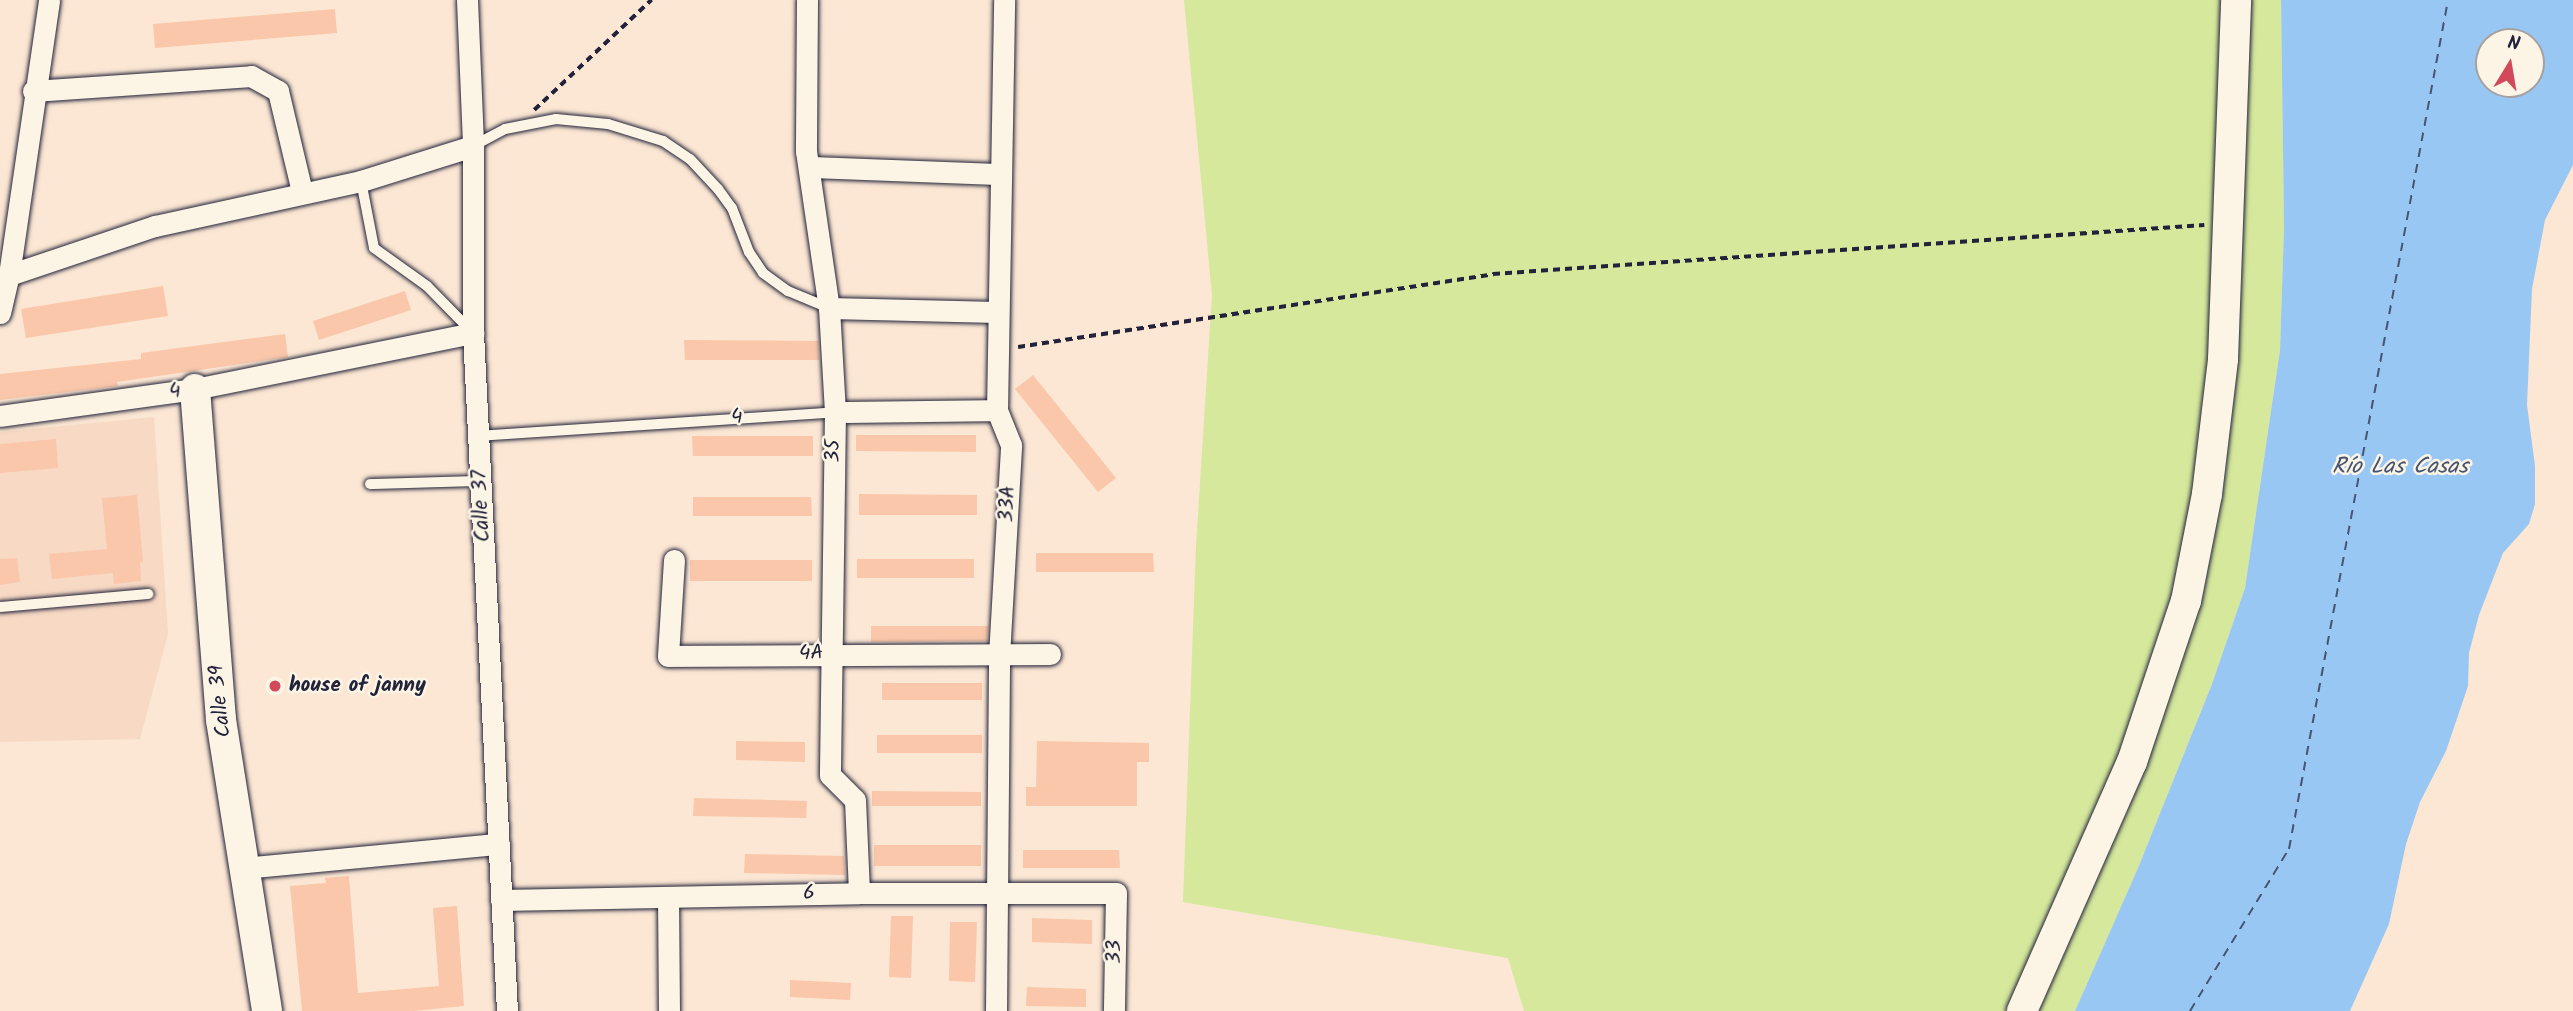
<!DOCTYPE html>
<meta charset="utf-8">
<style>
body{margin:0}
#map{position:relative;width:2573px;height:1011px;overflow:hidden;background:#fbe7d3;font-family:Kalam,sans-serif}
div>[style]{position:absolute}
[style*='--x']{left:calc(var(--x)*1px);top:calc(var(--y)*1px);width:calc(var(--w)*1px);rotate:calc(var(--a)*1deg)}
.built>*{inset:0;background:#f7d9c4}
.green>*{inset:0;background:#d5e89c}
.water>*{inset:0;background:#99c7f4}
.ferry>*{height:2px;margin-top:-1px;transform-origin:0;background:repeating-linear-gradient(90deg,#465472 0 9px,transparent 0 16px)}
.building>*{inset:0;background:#fac7aa}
.path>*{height:3.5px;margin-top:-1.75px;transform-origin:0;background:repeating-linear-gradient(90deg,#22223b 0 7px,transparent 0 12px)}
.roads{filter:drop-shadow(0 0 2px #22223b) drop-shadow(0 0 2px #22223b)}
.lane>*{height:10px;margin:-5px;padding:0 5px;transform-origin:5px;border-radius:5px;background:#fcf5e5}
.street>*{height:21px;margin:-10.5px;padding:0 10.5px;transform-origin:10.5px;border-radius:10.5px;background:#fcf5e5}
.secondary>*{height:30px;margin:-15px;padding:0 15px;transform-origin:15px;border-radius:15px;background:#fcf5e5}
.dots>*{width:19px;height:19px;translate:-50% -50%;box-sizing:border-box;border:4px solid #fcf5e5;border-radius:50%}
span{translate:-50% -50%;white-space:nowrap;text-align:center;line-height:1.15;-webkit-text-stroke:5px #fcf5e5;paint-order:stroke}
.street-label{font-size:21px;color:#22223b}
.poi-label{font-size:21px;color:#22223b;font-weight:700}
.left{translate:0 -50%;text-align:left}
.water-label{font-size:23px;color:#465472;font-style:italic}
.north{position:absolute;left:2475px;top:28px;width:70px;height:70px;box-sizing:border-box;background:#fcf5e5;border:2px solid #a5a1a1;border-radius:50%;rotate:11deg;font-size:19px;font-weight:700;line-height:28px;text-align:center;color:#22223b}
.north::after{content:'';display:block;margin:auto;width:24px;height:32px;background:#d1495b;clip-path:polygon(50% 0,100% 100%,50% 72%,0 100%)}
</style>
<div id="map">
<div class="built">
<i style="clip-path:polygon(154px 417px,168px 634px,140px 739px,0 742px,0 432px)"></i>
</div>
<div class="green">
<i style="clip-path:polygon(1184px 0,2281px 0,2284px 227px,2280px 350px,2245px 588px,2212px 684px,2138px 868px,2075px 1011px,1524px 1011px,1508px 958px,1183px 902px,1196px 546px,1212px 295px)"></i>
</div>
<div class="water">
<i style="clip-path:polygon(evenodd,2281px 0,2573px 0,2573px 165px,2545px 220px,2532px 289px,2527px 405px,2535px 466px,2535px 504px,2529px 524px,2503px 553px,2479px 615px,2469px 653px,2468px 686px,2446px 751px,2420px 802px,2406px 844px,2389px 924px,2350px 1011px,2075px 1011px,2138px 868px,2212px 684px,2245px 588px,2280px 350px,2284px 227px,2281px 0,2489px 42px,2531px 42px,2531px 84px,2489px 84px,2489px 42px)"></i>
</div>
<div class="ferry">
<i style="--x:2190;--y:1011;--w:190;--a:-58.6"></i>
<i style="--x:2289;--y:849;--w:864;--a:-79.39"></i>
</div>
<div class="building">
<i style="clip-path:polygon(335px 9px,337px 33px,155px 48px,153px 24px)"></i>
<i style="clip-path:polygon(163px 286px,168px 316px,26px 338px,21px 309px)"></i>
<i style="clip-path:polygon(405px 291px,411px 310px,319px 340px,313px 321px)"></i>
<i style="clip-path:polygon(285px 334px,288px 357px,117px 382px,118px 386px,0 400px,0 374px,141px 359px,141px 353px)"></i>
<i style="clip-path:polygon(684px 340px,818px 341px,819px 360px,685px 360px)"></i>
<i style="clip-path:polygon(1033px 375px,1116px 478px,1098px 492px,1015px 389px)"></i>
<i style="clip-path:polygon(856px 435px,976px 435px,976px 452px,856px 451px)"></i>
<i style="clip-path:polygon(692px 436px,813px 436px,813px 456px,693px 456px)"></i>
<i style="clip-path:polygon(56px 439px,58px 468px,0 473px,0 444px)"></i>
<i style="clip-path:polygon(859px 494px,977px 495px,977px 515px,859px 515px)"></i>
<i style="clip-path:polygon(137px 495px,143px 562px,140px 563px,141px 581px,114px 584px,113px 573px,52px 579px,49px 554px,107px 549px,102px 498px)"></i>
<i style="clip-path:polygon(693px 497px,811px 497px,812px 516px,693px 516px)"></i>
<i style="clip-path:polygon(1036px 553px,1153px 553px,1154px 572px,1036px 572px)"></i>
<i style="clip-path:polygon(17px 558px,20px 582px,0 585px,0 559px)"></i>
<i style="clip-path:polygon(857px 559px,974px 559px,974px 578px,857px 578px)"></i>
<i style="clip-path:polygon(690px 560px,812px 560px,812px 581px,690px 581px)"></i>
<i style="clip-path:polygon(871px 626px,988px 626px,987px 641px,871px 642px)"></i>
<i style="clip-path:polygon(882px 683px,982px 683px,982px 700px,882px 700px)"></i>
<i style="clip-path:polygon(877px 735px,982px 735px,982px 753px,877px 753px)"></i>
<i style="clip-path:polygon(736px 741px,805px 742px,805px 762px,736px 760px)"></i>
<i style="clip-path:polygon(1037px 741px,1149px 743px,1149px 762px,1137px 762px,1137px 806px,1026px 806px,1026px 787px,1036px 787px)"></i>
<i style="clip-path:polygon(872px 791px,981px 792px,981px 806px,872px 806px)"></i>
<i style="clip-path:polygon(694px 798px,807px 801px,806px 818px,693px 816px)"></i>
<i style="clip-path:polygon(874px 845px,981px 845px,981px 866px,874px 866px)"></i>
<i style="clip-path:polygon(1023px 850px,1119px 850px,1120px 868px,1023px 868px)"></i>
<i style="clip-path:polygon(745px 854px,844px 856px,845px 875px,744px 873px)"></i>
<i style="clip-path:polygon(349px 876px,358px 993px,439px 986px,433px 908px,457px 906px,464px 1006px,414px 1011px,302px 1011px,290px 886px,326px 883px,325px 878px)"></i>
<i style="clip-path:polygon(891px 916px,913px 916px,911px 978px,889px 977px)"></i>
<i style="clip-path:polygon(1032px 918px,1092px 920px,1092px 944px,1032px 942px)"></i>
<i style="clip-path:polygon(950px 922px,977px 922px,975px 982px,949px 981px)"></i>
<i style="clip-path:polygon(790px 980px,851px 983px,850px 1000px,790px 997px)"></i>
<i style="clip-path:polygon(1027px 987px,1086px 989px,1086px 1007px,1026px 1006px)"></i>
</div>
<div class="path">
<i style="--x:534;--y:110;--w:161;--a:-43.2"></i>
<i style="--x:1018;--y:347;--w:481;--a:-8.7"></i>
<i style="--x:1493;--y:274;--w:713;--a:-3.94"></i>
</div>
<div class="roads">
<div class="lane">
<i style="--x:473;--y:146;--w:36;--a:-28"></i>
<i style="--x:505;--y:129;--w:52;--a:-11.1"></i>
<i style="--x:556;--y:119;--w:52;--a:5.5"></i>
<i style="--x:608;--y:124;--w:58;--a:17.2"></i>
<i style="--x:663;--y:141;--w:32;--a:34"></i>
<i style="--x:690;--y:159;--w:41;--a:47"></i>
<i style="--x:718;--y:189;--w:24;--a:54"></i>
<i style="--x:732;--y:208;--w:47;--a:68.9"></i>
<i style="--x:749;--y:252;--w:25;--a:56"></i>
<i style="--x:763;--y:273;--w:31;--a:36"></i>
<i style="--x:788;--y:291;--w:44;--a:22.5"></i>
<i style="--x:361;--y:181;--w:68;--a:79"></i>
<i style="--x:374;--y:248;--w:65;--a:35.6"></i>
<i style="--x:427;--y:286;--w:63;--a:45.6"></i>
<i style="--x:478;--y:436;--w:358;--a:-3.8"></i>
<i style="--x:370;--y:484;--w:110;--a:-1.6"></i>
<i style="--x:0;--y:607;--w:149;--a:-5"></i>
</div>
<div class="street">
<i style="--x:467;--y:0;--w:146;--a:87.6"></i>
<i style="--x:473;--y:146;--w:187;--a:90"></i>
<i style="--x:473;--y:333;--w:679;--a:87.13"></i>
<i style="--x:807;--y:0;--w:151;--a:90.4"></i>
<i style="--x:806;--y:151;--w:159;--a:81.7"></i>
<i style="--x:829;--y:308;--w:104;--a:86.7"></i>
<i style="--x:835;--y:412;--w:363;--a:90.8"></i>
<i style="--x:830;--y:775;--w:35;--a:45"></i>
<i style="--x:855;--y:800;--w:93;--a:87.5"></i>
<i style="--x:33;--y:91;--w:219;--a:-3.9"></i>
<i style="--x:251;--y:76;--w:31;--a:29"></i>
<i style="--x:278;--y:91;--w:104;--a:76.6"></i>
<i style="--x:809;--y:167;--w:191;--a:2.1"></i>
<i style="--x:9;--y:275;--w:154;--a:-18.6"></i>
<i style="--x:155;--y:226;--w:211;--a:-12.3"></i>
<i style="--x:361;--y:181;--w:117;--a:-17.4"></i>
<i style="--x:829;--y:308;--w:168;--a:1.4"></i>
<i style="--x:0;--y:313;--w:39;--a:-77"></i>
<i style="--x:9;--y:275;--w:278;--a:-81.7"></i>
<i style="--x:835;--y:412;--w:162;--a:-0.7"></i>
<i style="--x:0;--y:416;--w:197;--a:-7.9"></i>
<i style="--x:195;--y:389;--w:284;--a:-11.4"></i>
<i style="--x:674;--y:560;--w:96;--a:93.6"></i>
<i style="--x:668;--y:656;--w:382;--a:-0.3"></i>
<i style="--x:243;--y:868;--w:257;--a:-5.4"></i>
<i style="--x:668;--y:897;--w:114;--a:89.5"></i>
<i style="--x:501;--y:900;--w:358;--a:-1.1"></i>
<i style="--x:859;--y:893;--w:257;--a:0"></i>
<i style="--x:1116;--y:893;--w:118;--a:91"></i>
<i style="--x:996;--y:1011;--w:355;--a:-89.5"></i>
<i style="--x:999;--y:656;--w:211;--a:-86.7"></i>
<i style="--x:1011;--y:445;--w:38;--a:-112"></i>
<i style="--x:997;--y:410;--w:410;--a:-89"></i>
</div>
<div class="secondary">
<i style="--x:195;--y:389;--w:332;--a:85.5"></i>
<i style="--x:221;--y:720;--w:295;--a:81"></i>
<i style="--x:2022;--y:1011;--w:272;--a:-66.2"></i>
<i style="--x:2132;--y:762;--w:170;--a:-71.5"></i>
<i style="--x:2186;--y:601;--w:109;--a:-78.9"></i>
<i style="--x:2207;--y:494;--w:136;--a:-83.2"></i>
<i style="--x:2223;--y:359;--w:359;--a:-87.9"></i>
</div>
</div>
<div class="dots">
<i style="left:275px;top:686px;background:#d1495b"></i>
</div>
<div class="street-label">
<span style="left:175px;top:392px;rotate:-8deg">4</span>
<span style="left:737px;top:418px;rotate:-4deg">4</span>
<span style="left:834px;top:451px;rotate:-89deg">35</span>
<span style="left:1008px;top:504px;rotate:-87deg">33A</span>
<span style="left:482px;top:506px;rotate:-93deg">Calle 37</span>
<span style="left:811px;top:654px;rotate:-1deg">4A</span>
<span style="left:221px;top:701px;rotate:-96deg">Calle 39</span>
<span style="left:809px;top:894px;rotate:-1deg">6</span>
<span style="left:1115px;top:952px;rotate:-89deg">33</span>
</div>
<div class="poi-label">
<span class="left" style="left:289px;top:686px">house of janny</span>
</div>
<div class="water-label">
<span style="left:2400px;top:467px">Río Las Casas</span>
</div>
<div class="north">N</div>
</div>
